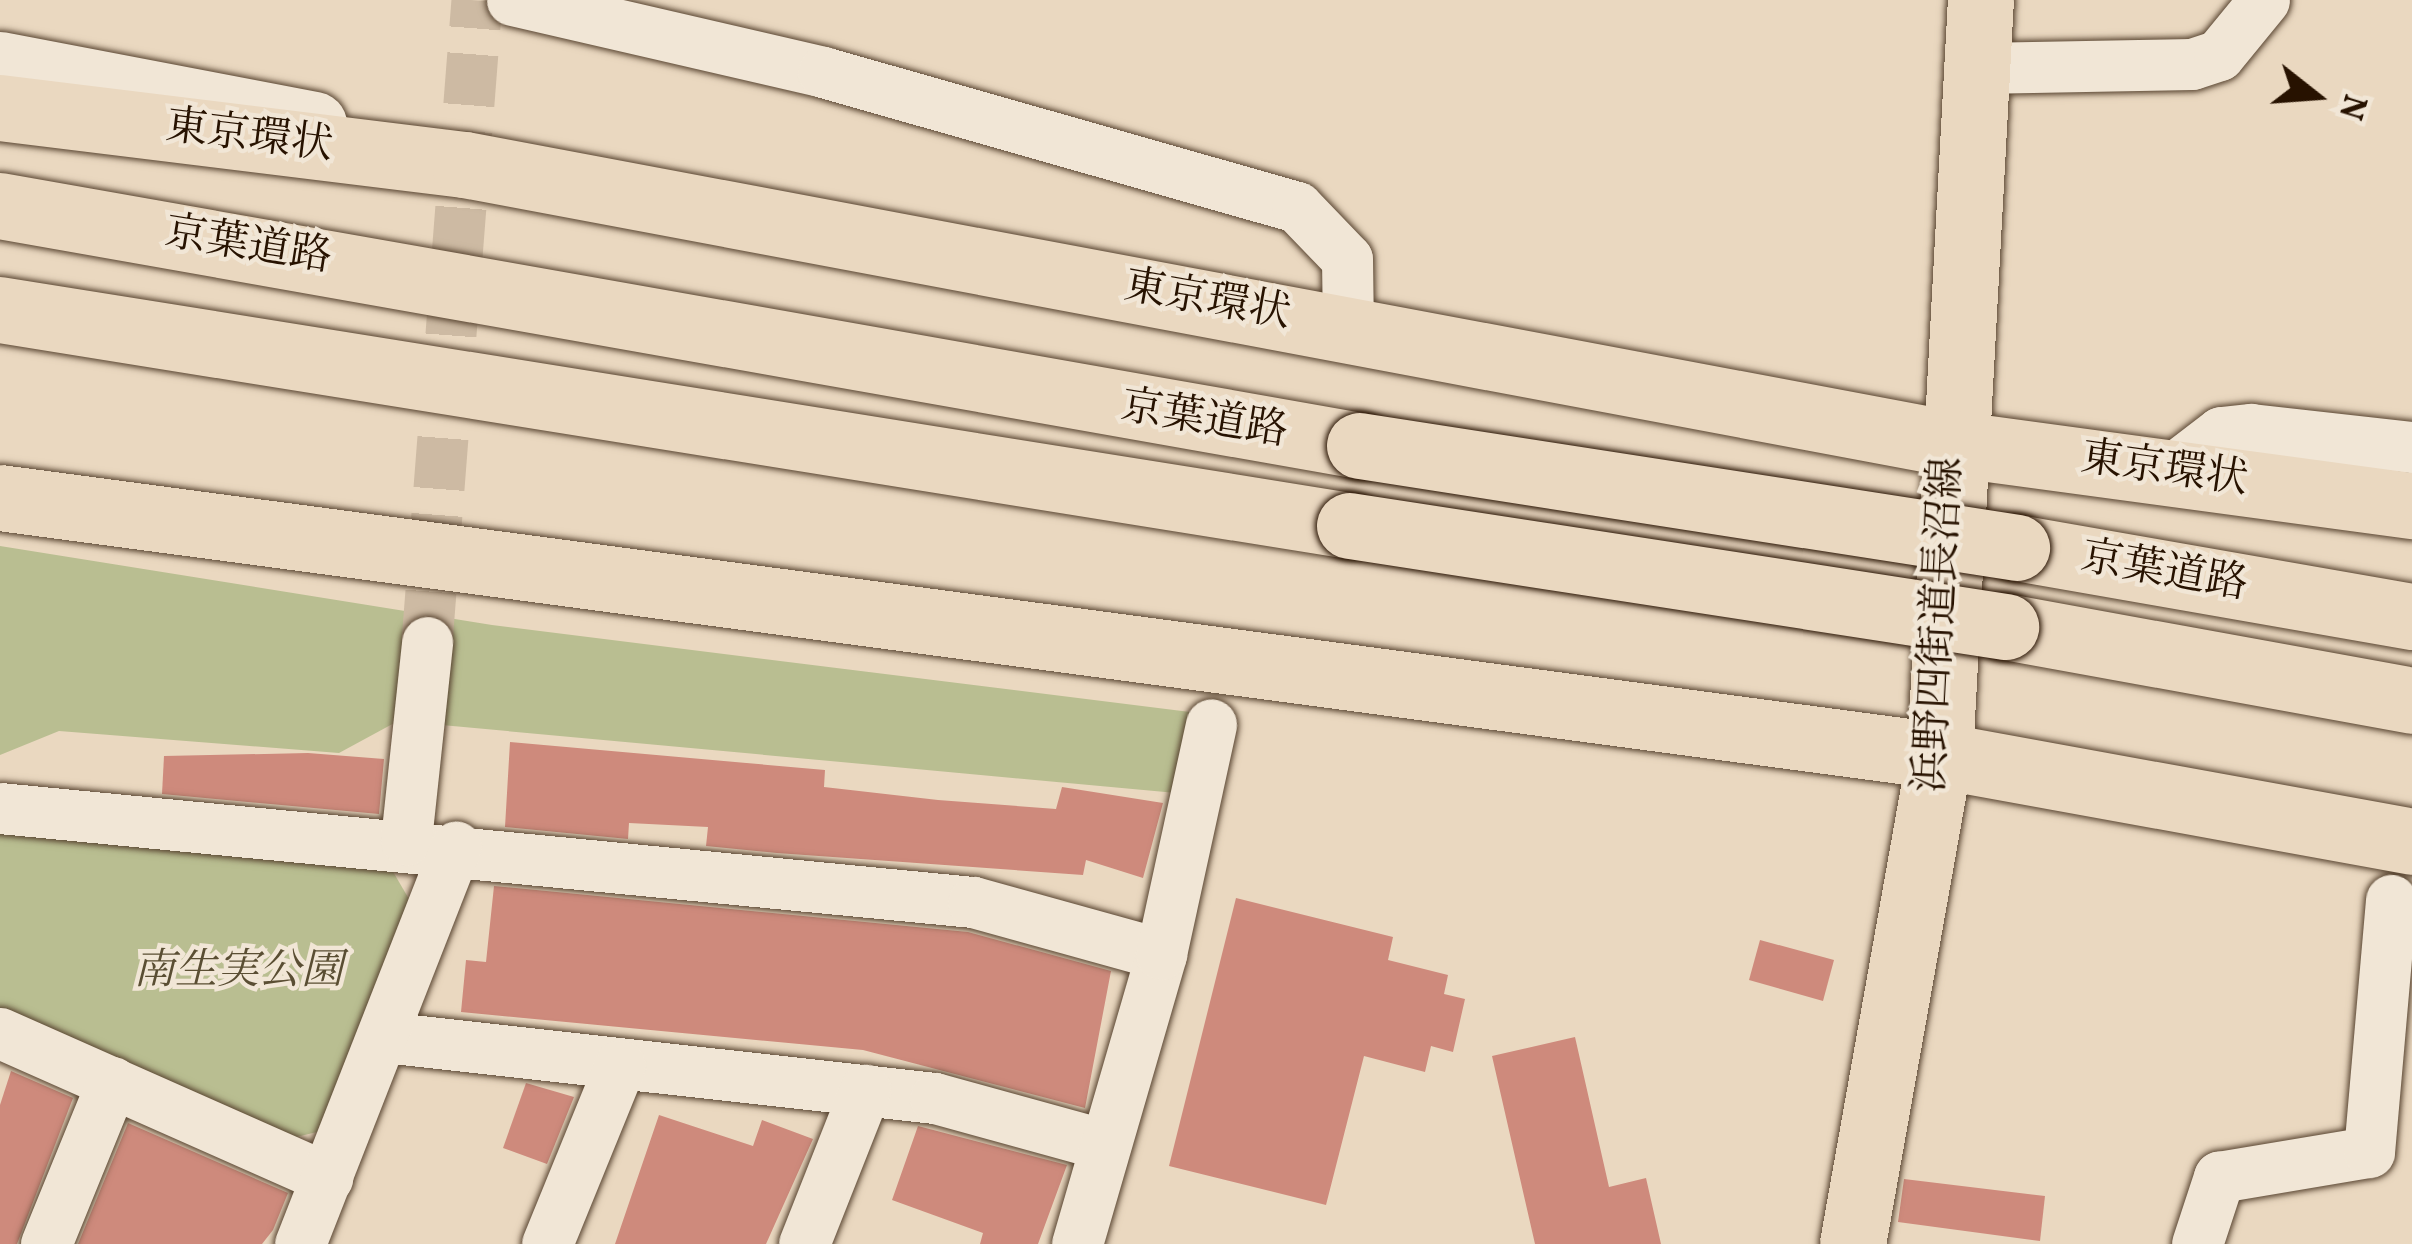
<!DOCTYPE html>
<meta charset="utf-8">
<style>
body{margin:0}
#map{position:relative;width:2412px;height:1244px;overflow:hidden;background:#ead8c0;font-family:Vollkorn,"Noto Serif JP",serif}
div>[style]{position:absolute}
[style*='--x']{left:calc(var(--x)*1px);top:calc(var(--y)*1px);width:calc(var(--w)*1px);rotate:calc(var(--a)*1deg)}
.green>*{inset:0;background:#b9be91}
.building>*{inset:0;background:#ce8a7c}
.street-tunnel>*{height:51px;margin-top:-25.5px;transform-origin:0;background:repeating-linear-gradient(90deg,#cdbaa3 0 51px,transparent 0 77px)}
.roads{filter:drop-shadow(0 0 3px #584430) drop-shadow(0 0 3px #584430)}
.street>*{height:51px;margin:-25.5px;padding:0 25.5px;transform-origin:25.5px;border-radius:25.5px;background:#f1e6d6}
.secondary>*{height:66px;margin:-33px;padding:0 33px;transform-origin:33px;border-radius:33px;background:#f1e6d6}
.primary>*{height:66px;margin:-33px;padding:0 33px;transform-origin:33px;border-radius:33px;background:#ead8c0}
.highway>*{height:66px;margin:-33px;padding:0 33px;transform-origin:33px;border-radius:33px;background:#ead8c0}
.bridges{filter:drop-shadow(0 0 3px #271200) drop-shadow(0 0 3px #271200)}
.highway-bridge>*{height:66px;margin:-33px;padding:0 33px;transform-origin:33px;border-radius:33px;background:#ead8c0}
span{translate:-50% -50%;white-space:nowrap;text-align:center;line-height:1.15;-webkit-text-stroke:9px #f1e6d6;paint-order:stroke}
.street-label{font-size:42px;color:#271200}
.park-label{font-size:42px;color:#5a4e33;font-style:italic}
.north{position:absolute;left:2256px;top:36px;width:120px;height:120px;-webkit-text-stroke:9px #f1e6d6;paint-order:stroke;rotate:107deg;font-size:33px;font-weight:700;line-height:48px;text-align:center;color:#271200}
.north::after{content:'';display:block;margin:auto;width:42px;height:54px;background:#271200;clip-path:polygon(50% 0,100% 100%,50% 72%,0 100%)}
</style>
<div id="map">
<div class="green">
<i style="clip-path:polygon(0 546px,492px 625px,1198px 713px,1176px 793px,398px 721px,339px 753px,59px 731px,0 755px)"></i>
<i style="clip-path:polygon(0 821px,381px 851px,413px 906px,317px 1132px,292px 1138px,0 1022px)"></i>
</div>
<div class="building">
<i style="clip-path:polygon(510px 742px,825px 770px,824px 787px,938px 800px,1056px 809px,1062px 787px,1163px 803px,1143px 878px,1086px 860px,1083px 875px,777px 853px,706px 846px,708px 827px,629px 823px,628px 839px,505px 827px)"></i>
<i style="clip-path:polygon(308px 753px,384px 759px,379px 814px,162px 794px,164px 756px)"></i>
<i style="clip-path:polygon(494px 886px,968px 932px,1111px 971px,1085px 1108px,863px 1050px,461px 1012px,466px 960px,486px 962px)"></i>
<i style="clip-path:polygon(1236px 898px,1393px 937px,1388px 960px,1448px 975px,1444px 994px,1465px 999px,1453px 1052px,1431px 1046px,1425px 1072px,1364px 1056px,1326px 1205px,1169px 1166px)"></i>
<i style="clip-path:polygon(1760px 940px,1834px 960px,1823px 1001px,1749px 980px)"></i>
<i style="clip-path:polygon(1575px 1037px,1609px 1187px,1646px 1178px,1661px 1244px,1535px 1244px,1492px 1056px)"></i>
<i style="clip-path:polygon(11px 1071px,73px 1098px,17px 1244px,0 1244px,0 1105px)"></i>
<i style="clip-path:polygon(526px 1083px,574px 1097px,547px 1164px,503px 1148px)"></i>
<i style="clip-path:polygon(659px 1115px,753px 1146px,762px 1120px,813px 1139px,766px 1244px,615px 1244px)"></i>
<i style="clip-path:polygon(128px 1123px,288px 1193px,273px 1230px,262px 1244px,78px 1244px)"></i>
<i style="clip-path:polygon(918px 1126px,1067px 1165px,1038px 1244px,980px 1244px,983px 1233px,892px 1200px)"></i>
<i style="clip-path:polygon(1904px 1179px,2045px 1196px,2040px 1241px,1898px 1222px)"></i>
</div>
<div class="street-tunnel">
<i style="--x:427;--y:642;--w:644;--a:-85.55"></i>
</div>
<div class="roads">
<div class="street">
<i style="--x:512;--y:0;--w:319;--a:13"></i>
<i style="--x:823;--y:72;--w:493;--a:15.9"></i>
<i style="--x:1297;--y:207;--w:72;--a:46.1"></i>
<i style="--x:1347;--y:259;--w:69;--a:89.2"></i>
<i style="--x:1979;--y:68;--w:213;--a:-1.1"></i>
<i style="--x:2192;--y:64;--w:28;--a:-18"></i>
<i style="--x:2219;--y:55;--w:71;--a:-50.7"></i>
<i style="--x:2170;--y:471;--w:64;--a:-37.4"></i>
<i style="--x:2221;--y:432;--w:30;--a:-6"></i>
<i style="--x:2251;--y:429;--w:162;--a:6.4"></i>
<i style="--x:0;--y:808;--w:978;--a:5.52"></i>
<i style="--x:973;--y:902;--w:195;--a:15.5"></i>
<i style="--x:406;--y:840;--w:199;--a:-83.9"></i>
<i style="--x:0;--y:1033;--w:358;--a:23.9"></i>
<i style="--x:384;--y:1037;--w:554;--a:6.32"></i>
<i style="--x:935;--y:1098;--w:173;--a:15.4"></i>
<i style="--x:46;--y:1244;--w:175;--a:-67.8"></i>
<i style="--x:300;--y:1244;--w:427;--a:-68.6"></i>
<i style="--x:547;--y:1244;--w:193;--a:-67.8"></i>
<i style="--x:804;--y:1244;--w:166;--a:-68.4"></i>
<i style="--x:1077;--y:1244;--w:302;--a:-73.8"></i>
<i style="--x:1161;--y:954;--w:235;--a:-77.7"></i>
<i style="--x:2197;--y:1244;--w:71;--a:-71.8"></i>
<i style="--x:2219;--y:1177;--w:152;--a:-9.5"></i>
<i style="--x:2369;--y:1152;--w:253;--a:-85"></i>
</div>
<div class="secondary">
<i style="--x:0;--y:65;--w:320;--a:10.8"></i>
</div>
<div class="primary">
<i style="--x:1853;--y:1244;--w:496;--a:-79.9"></i>
<i style="--x:1940;--y:756;--w:757;--a:-86.9"></i>
</div>
<div class="highway">
<i style="--x:0;--y:108;--w:468;--a:7"></i>
<i style="--x:465;--y:165;--w:1513;--a:10.63"></i>
<i style="--x:1952;--y:444;--w:464;--a:7.7"></i>
<i style="--x:0;--y:206;--w:1381;--a:10.01"></i>
<i style="--x:0;--y:310;--w:1367;--a:9.09"></i>
<i style="--x:0;--y:498;--w:1957;--a:7.58"></i>
<i style="--x:1940;--y:756;--w:480;--a:10.3"></i>
<i style="--x:2017;--y:548;--w:401;--a:9.9"></i>
<i style="--x:2006;--y:627;--w:413;--a:10.3"></i>
</div>
</div>
<div class="bridges">
<div class="highway-bridge">
<i style="--x:1360;--y:446;--w:665;--a:8.82"></i>
<i style="--x:1350;--y:526;--w:664;--a:8.75"></i>
</div>
</div>
<div class="street-label">
<span style="left:249px;top:138px;rotate:7deg">東京環状</span>
<span style="left:248px;top:247px;rotate:9deg">京葉道路</span>
<span style="left:1207px;top:302px;rotate:10deg">東京環状</span>
<span style="left:1204px;top:421px;rotate:9deg">京葉道路</span>
<span style="left:2164px;top:471px;rotate:8deg">東京環状</span>
<span style="left:2164px;top:573px;rotate:10deg">京葉道路</span>
<span style="left:1941px;top:625px;rotate:-87deg">浜野四街道長沼線</span>
</div>
<div class="park-label">
<span style="left:238px;top:973px">南生実公園</span>
</div>
<div class="north">N</div>
</div>
